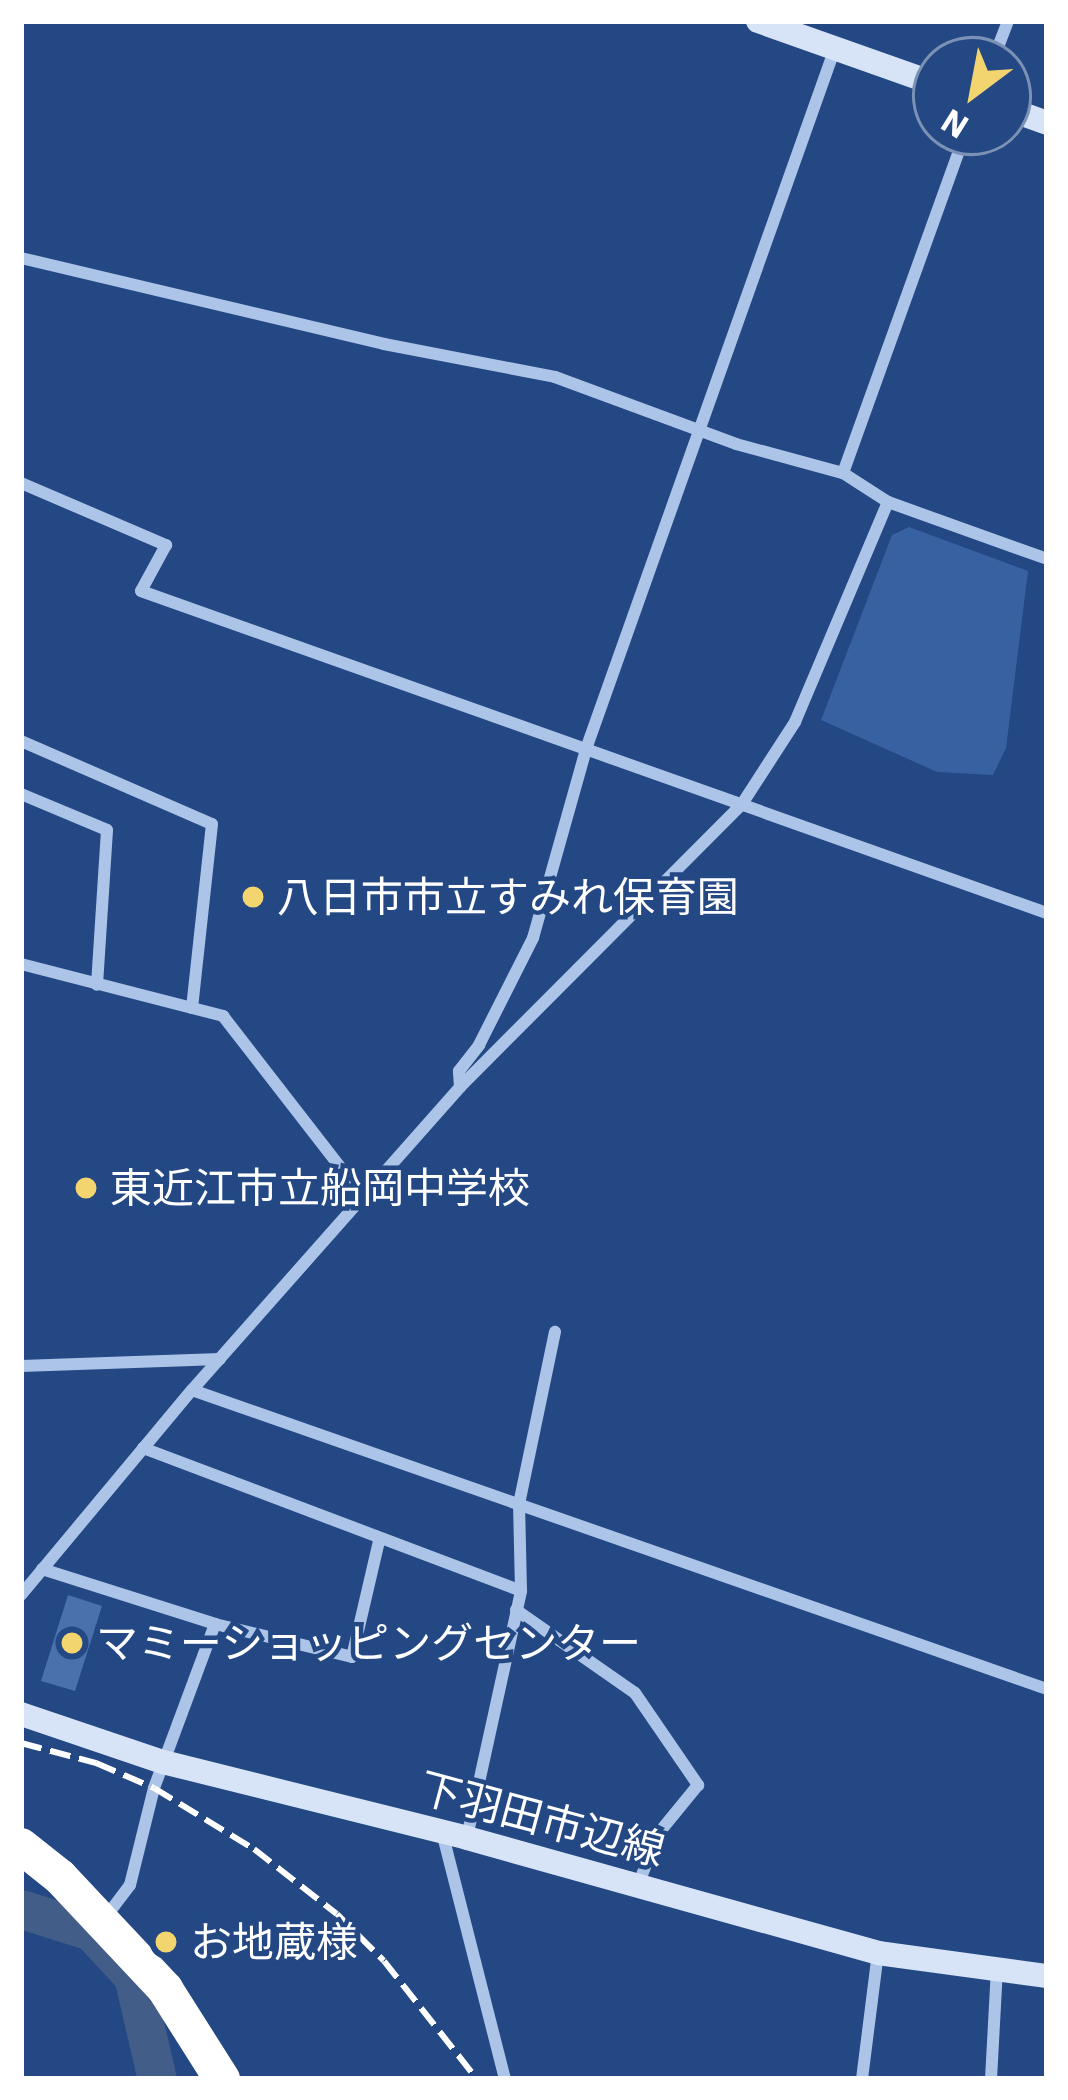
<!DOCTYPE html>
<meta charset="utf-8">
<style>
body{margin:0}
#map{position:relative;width:1068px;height:2100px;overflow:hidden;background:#234884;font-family:"IBM Plex Sans","Noto Sans JP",sans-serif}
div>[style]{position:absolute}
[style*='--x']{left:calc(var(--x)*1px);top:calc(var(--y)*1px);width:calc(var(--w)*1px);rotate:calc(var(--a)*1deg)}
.green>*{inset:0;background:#3761a1}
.river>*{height:39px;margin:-19.5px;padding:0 19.5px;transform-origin:19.5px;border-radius:19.5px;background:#425d88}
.building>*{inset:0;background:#4b71ac}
.street>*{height:12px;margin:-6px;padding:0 6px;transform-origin:6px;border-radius:6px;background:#acc4e8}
.secondary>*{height:24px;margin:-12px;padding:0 12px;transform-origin:12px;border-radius:12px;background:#d7e3f7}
.highway>*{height:36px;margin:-18px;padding:0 18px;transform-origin:18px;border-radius:18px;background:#fff}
.rail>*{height:6px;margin-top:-3px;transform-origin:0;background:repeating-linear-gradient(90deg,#fff 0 21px,transparent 0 30px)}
.dots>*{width:33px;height:33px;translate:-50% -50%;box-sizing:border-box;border:6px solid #234884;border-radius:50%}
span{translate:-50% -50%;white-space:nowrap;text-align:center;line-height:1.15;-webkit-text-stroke:9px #234884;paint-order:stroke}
.poi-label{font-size:42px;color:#fff}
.left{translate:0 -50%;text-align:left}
.street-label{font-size:42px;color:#fff}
.frame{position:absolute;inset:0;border:24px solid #fff;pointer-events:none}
.north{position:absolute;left:912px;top:36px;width:120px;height:120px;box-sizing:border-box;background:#234884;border:3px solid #7b91b5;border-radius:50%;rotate:212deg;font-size:33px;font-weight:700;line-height:48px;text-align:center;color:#fff}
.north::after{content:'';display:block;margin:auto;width:42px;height:54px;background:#f3d56f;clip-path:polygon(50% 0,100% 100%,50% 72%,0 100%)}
</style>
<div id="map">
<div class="green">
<i style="clip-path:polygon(909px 527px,1028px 571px,1006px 748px,993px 775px,937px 772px,821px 720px,892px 535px)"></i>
</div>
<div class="river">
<i style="--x:21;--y:1909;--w:73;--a:17.4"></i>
<i style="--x:91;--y:1931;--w:62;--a:47"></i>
<i style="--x:133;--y:1976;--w:106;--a:76.9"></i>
</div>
<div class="building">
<i style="clip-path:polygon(68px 1595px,102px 1606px,75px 1691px,41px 1681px)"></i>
</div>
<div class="street">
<i style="--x:993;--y:60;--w:42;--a:-69"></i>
<i style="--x:21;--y:258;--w:373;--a:13.3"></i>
<i style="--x:384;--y:344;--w:174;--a:10.9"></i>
<i style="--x:555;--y:377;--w:193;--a:20.3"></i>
<i style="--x:736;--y:444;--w:111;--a:15.2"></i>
<i style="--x:843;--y:473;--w:54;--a:32.8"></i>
<i style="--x:888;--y:502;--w:169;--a:19.7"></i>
<i style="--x:843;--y:473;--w:363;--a:-70.2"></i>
<i style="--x:21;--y:483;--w:158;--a:23.2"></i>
<i style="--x:166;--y:545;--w:52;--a:118.5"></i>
<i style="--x:141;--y:591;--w:962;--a:19.57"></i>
<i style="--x:21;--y:741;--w:208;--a:23.5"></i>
<i style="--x:212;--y:824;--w:185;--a:96.2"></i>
<i style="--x:21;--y:794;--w:93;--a:22.7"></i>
<i style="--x:107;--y:830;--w:155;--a:93.7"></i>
<i style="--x:21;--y:964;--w:209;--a:14.4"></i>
<i style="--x:223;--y:1016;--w:227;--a:52.2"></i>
<i style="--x:460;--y:1087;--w:16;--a:-94"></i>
<i style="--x:459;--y:1071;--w:33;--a:-52"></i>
<i style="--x:479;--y:1045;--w:120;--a:-63.2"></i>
<i style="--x:533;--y:938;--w:196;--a:-74.3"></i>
<i style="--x:586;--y:749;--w:744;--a:-70.44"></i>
<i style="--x:21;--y:1366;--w:199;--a:-2"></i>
<i style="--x:192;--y:1390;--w:906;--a:19.28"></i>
<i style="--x:143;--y:1448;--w:404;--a:20.7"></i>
<i style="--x:42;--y:1569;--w:182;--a:17.6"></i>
<i style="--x:215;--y:1624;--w:141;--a:13.5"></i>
<i style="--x:352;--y:1657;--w:119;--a:-76.9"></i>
<i style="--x:21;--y:1595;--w:267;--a:-50.2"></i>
<i style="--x:192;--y:1390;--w:405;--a:-48.5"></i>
<i style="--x:460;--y:1087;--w:400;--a:-45.1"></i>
<i style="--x:742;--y:804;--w:98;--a:-57.1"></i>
<i style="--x:795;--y:722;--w:239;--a:-67.1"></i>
<i style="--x:516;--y:1610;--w:145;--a:34.9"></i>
<i style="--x:635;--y:1693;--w:112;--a:55.6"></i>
<i style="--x:698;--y:1785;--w:63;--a:129.2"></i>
<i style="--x:658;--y:1834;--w:55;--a:111.4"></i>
<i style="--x:442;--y:1832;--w:255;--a:75.7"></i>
<i style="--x:467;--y:1837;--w:252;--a:-77.6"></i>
<i style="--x:521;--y:1591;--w:87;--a:-91.3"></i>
<i style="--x:519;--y:1504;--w:176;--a:-78.2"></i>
<i style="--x:105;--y:1918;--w:41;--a:-52.9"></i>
<i style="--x:130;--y:1885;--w:100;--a:-76.1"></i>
<i style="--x:154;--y:1788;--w:175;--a:-69.6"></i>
<i style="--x:862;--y:2079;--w:127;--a:-82.8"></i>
<i style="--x:991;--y:2079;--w:110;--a:-86.9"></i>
</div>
<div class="secondary">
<i style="--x:758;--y:21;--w:189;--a:19.5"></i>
<i style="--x:1008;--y:109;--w:41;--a:19.7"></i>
<i style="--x:21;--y:1714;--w:150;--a:18.7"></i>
<i style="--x:163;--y:1762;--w:313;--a:14"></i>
<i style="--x:467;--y:1838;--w:427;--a:15.6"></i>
<i style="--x:878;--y:1953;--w:171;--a:7.8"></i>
</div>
<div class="highway">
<i style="--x:21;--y:1846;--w:50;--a:38.5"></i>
<i style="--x:60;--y:1877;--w:154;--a:46.8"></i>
<i style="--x:165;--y:1989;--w:107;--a:57.7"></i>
</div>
<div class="rail">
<i style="--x:21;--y:1743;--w:78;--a:14.9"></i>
<i style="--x:96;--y:1763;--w:63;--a:23.3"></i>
<i style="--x:154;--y:1788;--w:117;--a:31.4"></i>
<i style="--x:254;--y:1849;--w:105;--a:38.1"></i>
<i style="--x:337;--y:1914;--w:66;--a:45"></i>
<i style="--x:384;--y:1961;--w:150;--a:51.8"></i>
</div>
<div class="dots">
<i style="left:253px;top:897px;background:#f3d56f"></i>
<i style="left:86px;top:1188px;background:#f3d56f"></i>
<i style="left:72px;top:1643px;background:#f3d56f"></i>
<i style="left:166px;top:1942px;background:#f3d56f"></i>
</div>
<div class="poi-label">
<span class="left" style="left:277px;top:897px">八日市市立すみれ保育園</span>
<span class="left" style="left:110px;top:1188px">東近江市立船岡中学校</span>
<span class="left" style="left:96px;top:1643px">マミーショッピングセンター</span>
<span class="left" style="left:190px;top:1942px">お地蔵様</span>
</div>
<div class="street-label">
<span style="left:542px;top:1819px;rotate:15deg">下羽田市辺線</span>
</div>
<div class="frame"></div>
<div class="north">N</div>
</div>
